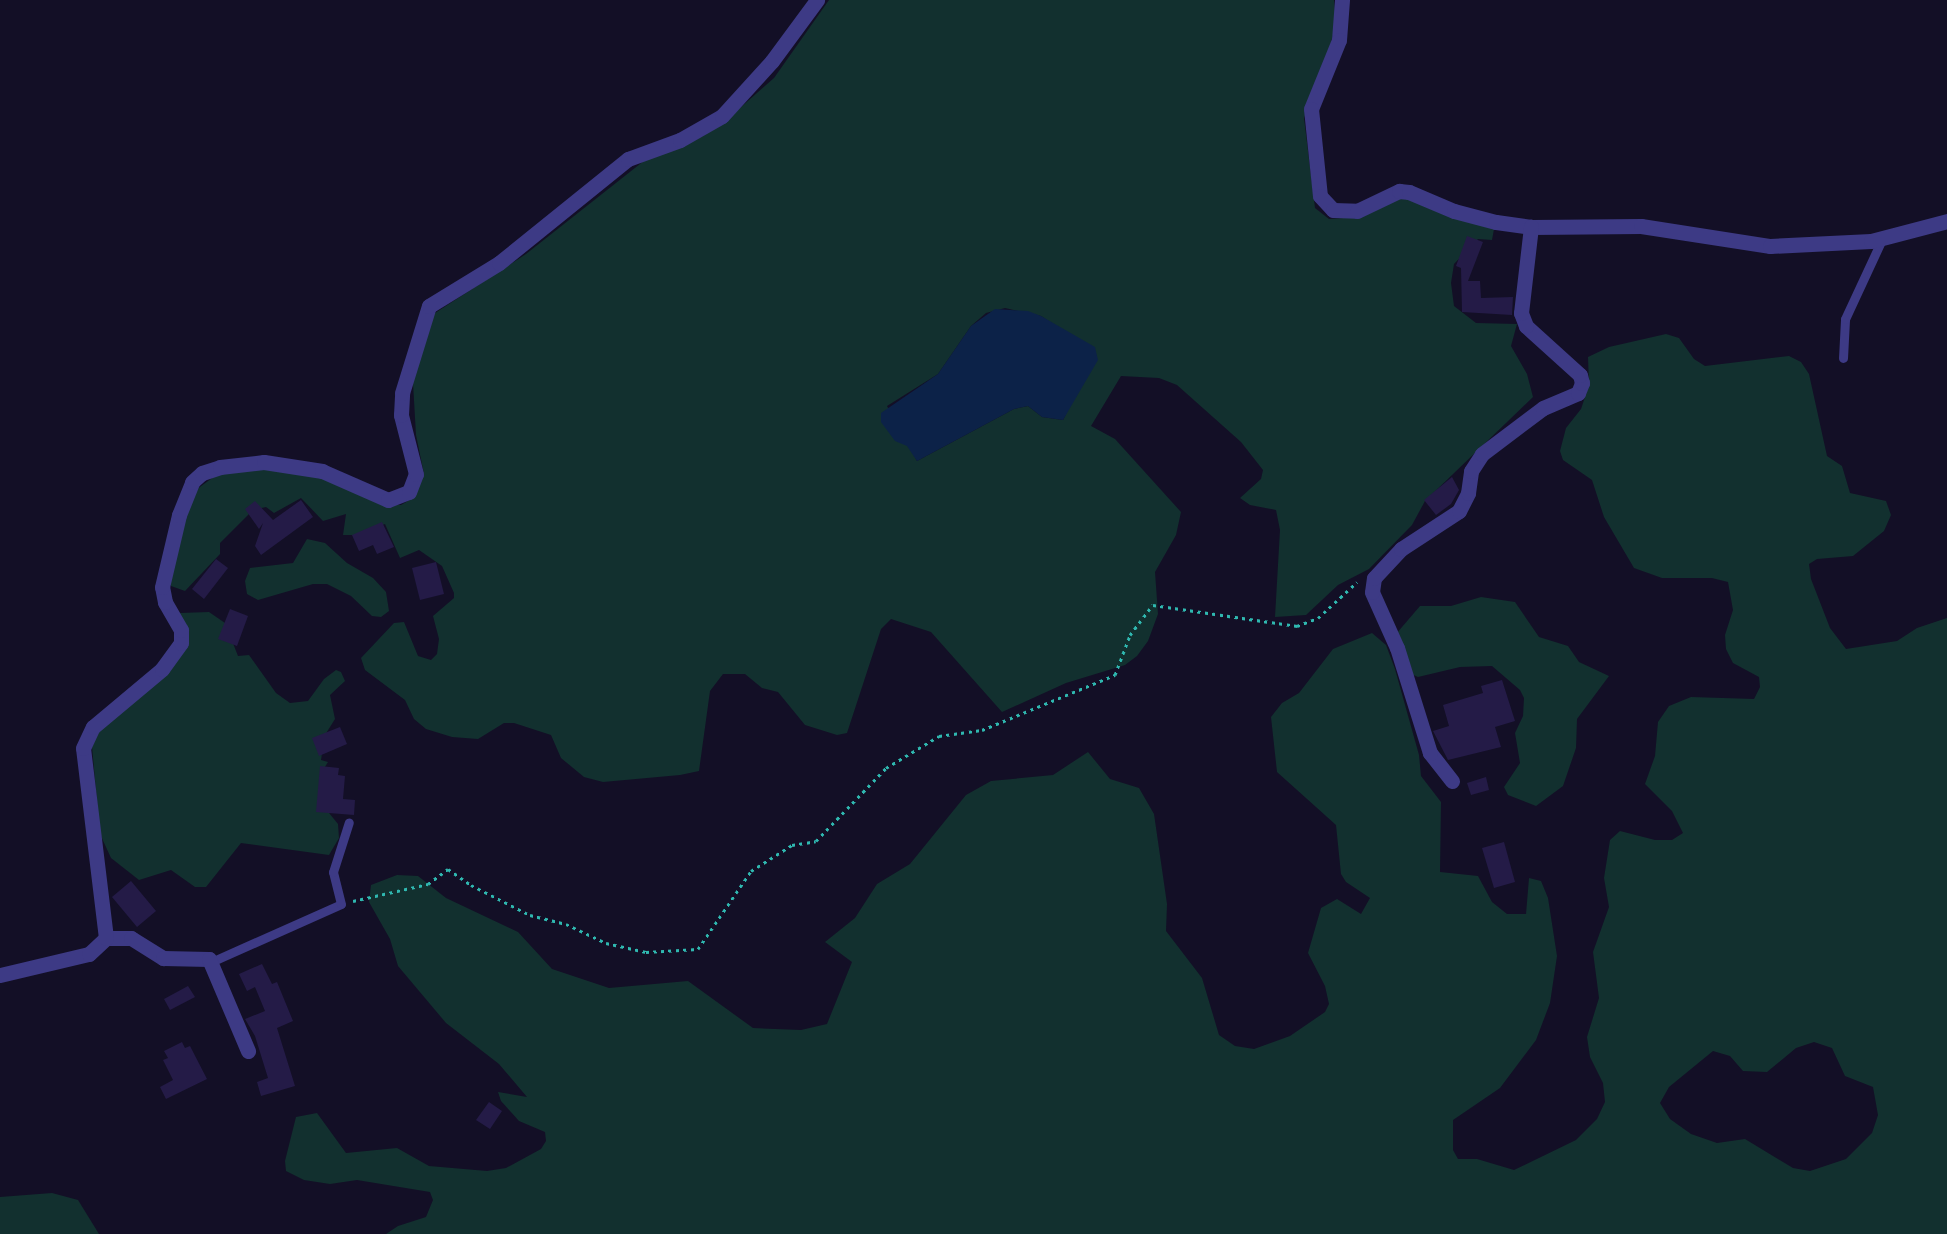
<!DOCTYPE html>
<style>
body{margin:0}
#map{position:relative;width:1947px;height:1234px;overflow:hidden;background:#130f26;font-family:"Varela Round",sans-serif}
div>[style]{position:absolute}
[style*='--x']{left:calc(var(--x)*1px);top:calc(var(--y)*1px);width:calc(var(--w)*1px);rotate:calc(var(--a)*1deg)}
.green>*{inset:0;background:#12302f}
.water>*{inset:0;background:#0c2248}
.building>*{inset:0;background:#241b47}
.path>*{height:3px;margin-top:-1.5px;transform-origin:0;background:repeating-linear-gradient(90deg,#2fb8b0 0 3px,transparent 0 7.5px)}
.lane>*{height:9px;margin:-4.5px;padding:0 4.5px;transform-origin:4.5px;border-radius:4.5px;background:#3d3a85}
.street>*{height:15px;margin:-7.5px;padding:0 7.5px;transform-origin:7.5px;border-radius:7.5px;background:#3d3a85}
span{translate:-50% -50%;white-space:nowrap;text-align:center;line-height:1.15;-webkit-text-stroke:5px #130f26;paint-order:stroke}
</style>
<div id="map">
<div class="green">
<i style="clip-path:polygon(evenodd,829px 0,1334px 0,1336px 22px,1330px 47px,1304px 118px,1315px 208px,1329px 219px,1358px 217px,1399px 198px,1412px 199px,1494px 229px,1492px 240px,1478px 239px,1454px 264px,1451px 283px,1454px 306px,1476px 323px,1517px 324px,1511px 346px,1527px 374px,1533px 397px,1425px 501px,1412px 525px,1369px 569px,1338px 585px,1306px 615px,1275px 617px,1280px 530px,1276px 510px,1250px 505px,1240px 498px,1261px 479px,1263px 470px,1241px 442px,1177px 385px,1159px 378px,1121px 376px,1091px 426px,1115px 439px,1181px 512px,1176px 535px,1155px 572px,1158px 614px,1148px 641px,1137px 656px,1125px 665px,1066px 683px,1002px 712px,931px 632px,891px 619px,881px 629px,847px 733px,837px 735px,805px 725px,778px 692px,762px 688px,745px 674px,723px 674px,710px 691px,699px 771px,680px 775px,603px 782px,584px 777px,561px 758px,551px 735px,514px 723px,504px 723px,478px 739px,452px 737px,426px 729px,414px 719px,405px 700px,365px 670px,361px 658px,394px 623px,404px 622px,418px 656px,431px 660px,437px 654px,439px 639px,433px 616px,454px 598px,454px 593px,442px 566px,419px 550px,400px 558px,385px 524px,359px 535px,343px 535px,346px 514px,323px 521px,301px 498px,274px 513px,266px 507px,253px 510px,220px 543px,220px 554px,185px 591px,171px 586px,169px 577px,193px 492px,219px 473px,278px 468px,309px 473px,379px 503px,401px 505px,413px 498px,424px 474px,416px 435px,413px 383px,432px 315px,526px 254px,645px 160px,703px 136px,732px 115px,774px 78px,829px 0,1005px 308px,1041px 316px,1061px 329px,1069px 408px,1063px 420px,1042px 417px,1028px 406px,1014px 409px,917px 461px,887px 406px,938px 374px,971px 326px,986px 313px,1005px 308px)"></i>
<i style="clip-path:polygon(evenodd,1666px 334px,1679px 338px,1694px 359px,1705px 366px,1789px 356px,1801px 362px,1809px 374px,1827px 456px,1842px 466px,1850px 493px,1886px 501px,1891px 515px,1884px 531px,1853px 556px,1817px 559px,1809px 564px,1811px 579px,1830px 628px,1846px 649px,1897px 641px,1917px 628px,1947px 618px,1947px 1234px,386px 1234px,398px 1226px,426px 1217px,433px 1200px,430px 1192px,357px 1180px,330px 1184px,304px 1180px,286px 1171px,285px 1161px,296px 1117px,317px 1113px,346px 1153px,397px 1148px,429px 1166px,487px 1171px,506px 1168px,541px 1149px,546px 1141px,545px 1132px,519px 1121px,501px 1101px,498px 1092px,527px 1097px,499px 1064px,446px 1023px,398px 966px,390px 939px,369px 902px,371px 885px,397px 875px,418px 876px,446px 898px,518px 932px,552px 969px,609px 988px,688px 981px,753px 1028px,801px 1030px,827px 1024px,852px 962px,825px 942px,855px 918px,877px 884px,910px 864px,966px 795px,991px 781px,1053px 775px,1088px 752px,1110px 779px,1139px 788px,1154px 814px,1167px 904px,1166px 931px,1202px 978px,1219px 1035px,1235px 1046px,1254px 1049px,1290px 1036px,1325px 1012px,1329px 1004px,1325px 986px,1308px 953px,1321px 908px,1337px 899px,1361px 914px,1370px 898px,1346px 882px,1341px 874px,1336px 825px,1277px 772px,1271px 717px,1282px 703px,1299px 693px,1333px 649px,1372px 633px,1386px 645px,1395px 669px,1419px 755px,1421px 776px,1441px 802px,1440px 872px,1478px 876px,1492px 902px,1507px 914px,1526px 914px,1529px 878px,1541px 881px,1548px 898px,1557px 956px,1550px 1003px,1536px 1040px,1500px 1088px,1453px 1120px,1453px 1150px,1458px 1159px,1477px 1159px,1514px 1170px,1576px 1140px,1597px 1119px,1605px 1102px,1603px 1083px,1590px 1057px,1587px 1037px,1599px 998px,1593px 952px,1609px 907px,1604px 878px,1610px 840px,1620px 831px,1655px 840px,1672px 840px,1683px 833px,1672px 811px,1645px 784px,1655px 756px,1658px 722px,1669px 706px,1691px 697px,1754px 699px,1760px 687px,1759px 677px,1733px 663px,1726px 649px,1725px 635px,1733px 610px,1728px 582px,1712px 578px,1662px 578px,1634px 568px,1604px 517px,1592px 480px,1563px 460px,1560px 451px,1566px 428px,1581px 409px,1589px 385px,1588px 357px,1609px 347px,1666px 334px,1814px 1042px,1832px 1048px,1845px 1076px,1873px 1087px,1878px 1115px,1872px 1133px,1846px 1159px,1810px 1171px,1793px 1168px,1745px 1139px,1717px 1143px,1691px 1134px,1670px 1119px,1660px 1103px,1669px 1087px,1713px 1051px,1730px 1056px,1743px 1071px,1767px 1072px,1796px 1048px,1814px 1042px)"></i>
<i style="clip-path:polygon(307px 539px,325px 543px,347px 563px,373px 578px,386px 592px,389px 611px,381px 617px,372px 616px,351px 596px,327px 584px,313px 584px,258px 600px,247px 594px,245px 581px,250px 568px,293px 563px)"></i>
<i style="clip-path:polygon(1481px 597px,1515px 602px,1539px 637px,1568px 646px,1579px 662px,1609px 676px,1577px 719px,1576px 748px,1563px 786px,1536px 806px,1508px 795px,1504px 787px,1520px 763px,1515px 733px,1523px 716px,1524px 698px,1520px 690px,1492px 666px,1460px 667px,1418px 677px,1411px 674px,1396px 634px,1420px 606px,1451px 606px)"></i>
<i style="clip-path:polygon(209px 612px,225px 623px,238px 656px,249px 655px,276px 693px,290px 703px,308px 701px,324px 679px,336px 670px,341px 672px,345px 681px,330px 695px,335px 719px,325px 735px,321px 760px,328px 762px,323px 770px,325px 808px,338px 824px,339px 838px,329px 855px,241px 843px,206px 887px,195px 887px,171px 870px,139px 880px,111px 858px,100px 834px,92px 747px,99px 731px,185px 642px,180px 613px)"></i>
<i style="clip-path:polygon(52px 1193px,78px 1200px,99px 1234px,0 1234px,0 1197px)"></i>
</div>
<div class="water">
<i style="clip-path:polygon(995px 309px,1028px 311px,1041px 316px,1095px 347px,1098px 360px,1063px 420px,1042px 417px,1028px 406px,1014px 409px,917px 461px,907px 446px,895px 441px,881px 422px,881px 413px,938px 374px,971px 326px)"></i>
</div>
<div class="building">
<i style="clip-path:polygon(1467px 236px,1483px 242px,1468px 281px,1480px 281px,1481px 298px,1513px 297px,1512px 315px,1462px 312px,1461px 268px,1456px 266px)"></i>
<i style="clip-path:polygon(1452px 477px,1459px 490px,1451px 504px,1436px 515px,1424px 500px)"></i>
<i style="clip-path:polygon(301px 500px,313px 517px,261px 555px,255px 546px,263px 523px,259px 529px,245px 509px,255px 501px,273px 520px)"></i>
<i style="clip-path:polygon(382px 522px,394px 547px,377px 554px,373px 545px,359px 551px,352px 535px)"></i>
<i style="clip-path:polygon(216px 559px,228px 568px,204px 599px,192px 589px)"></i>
<i style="clip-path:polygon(436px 562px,444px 594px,420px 600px,412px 568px)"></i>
<i style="clip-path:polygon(230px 609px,248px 616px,237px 646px,218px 639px)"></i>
<i style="clip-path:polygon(1502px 680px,1515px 721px,1495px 727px,1501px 747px,1448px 760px,1433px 731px,1449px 726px,1443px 705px,1483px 693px,1481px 686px)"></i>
<i style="clip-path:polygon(340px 727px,347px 744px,319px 756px,312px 738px)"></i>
<i style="clip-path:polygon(320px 766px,339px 768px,338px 775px,345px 776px,343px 799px,355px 800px,354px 815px,316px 812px)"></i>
<i style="clip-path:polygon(1486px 777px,1489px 790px,1471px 795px,1467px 783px)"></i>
<i style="clip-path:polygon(1504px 842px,1515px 882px,1494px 888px,1482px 848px)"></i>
<i style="clip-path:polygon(131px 881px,156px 911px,137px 927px,112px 897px)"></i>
<i style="clip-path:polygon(262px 964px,272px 984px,277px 982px,293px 1021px,277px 1028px,295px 1086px,261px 1096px,257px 1082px,268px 1078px,255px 1036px,245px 1019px,265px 1011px,255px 987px,247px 991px,239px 974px)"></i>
<i style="clip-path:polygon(188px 986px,195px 997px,170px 1010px,164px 999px)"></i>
<i style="clip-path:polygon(182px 1042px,185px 1048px,190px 1046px,207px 1079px,166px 1099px,160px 1087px,173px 1080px,163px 1060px,168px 1058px,164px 1051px)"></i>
<i style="clip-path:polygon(489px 1102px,502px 1111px,490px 1129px,476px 1120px)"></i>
</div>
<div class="path">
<i style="--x:353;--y:901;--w:77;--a:-12.8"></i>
<i style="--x:428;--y:884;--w:25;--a:-37"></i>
<i style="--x:448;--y:869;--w:28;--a:35"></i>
<i style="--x:471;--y:885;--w:66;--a:27"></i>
<i style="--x:530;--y:915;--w:37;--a:14"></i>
<i style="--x:566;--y:924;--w:44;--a:25.4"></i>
<i style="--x:606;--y:943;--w:41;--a:12.7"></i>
<i style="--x:646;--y:952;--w:52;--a:-3.3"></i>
<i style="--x:698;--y:949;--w:94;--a:-55.8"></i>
<i style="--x:751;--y:871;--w:49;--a:-32.4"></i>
<i style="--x:792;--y:845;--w:24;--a:-9"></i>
<i style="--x:816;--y:841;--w:101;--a:-46.2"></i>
<i style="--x:886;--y:768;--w:62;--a:-31.1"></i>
<i style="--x:939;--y:736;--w:43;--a:-7.9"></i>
<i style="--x:982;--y:730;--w:144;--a:-22.5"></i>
<i style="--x:1115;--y:675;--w:43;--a:-69.4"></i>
<i style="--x:1130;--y:635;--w:38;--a:-53"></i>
<i style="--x:1153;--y:605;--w:146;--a:8.3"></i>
<i style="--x:1297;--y:626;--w:22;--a:-21"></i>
<i style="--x:1318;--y:618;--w:53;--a:-42.7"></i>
</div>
<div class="lane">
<i style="--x:1843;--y:358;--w:39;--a:-87"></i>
<i style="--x:1845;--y:319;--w:90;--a:-65.1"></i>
<i style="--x:211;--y:962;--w:142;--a:-24"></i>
<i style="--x:341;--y:904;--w:33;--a:-104"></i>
<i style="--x:333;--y:872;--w:52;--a:-72.3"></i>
</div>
<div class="street">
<i style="--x:1342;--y:0;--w:40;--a:94.3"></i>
<i style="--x:1339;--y:40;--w:74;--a:112.1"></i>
<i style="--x:1311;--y:109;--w:87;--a:84.1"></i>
<i style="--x:1320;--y:196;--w:19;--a:47"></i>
<i style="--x:1333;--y:210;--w:24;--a:2"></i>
<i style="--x:1357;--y:211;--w:47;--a:-25.5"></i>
<i style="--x:1399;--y:191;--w:10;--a:6"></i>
<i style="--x:1409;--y:192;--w:49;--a:22.9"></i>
<i style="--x:1454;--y:211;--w:43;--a:14.7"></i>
<i style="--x:1496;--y:222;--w:35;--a:8"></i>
<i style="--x:1531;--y:227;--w:110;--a:-0.5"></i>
<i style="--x:1641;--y:226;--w:131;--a:8.8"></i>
<i style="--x:1770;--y:246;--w:101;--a:-2.8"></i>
<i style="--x:1871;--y:241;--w:79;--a:-14.7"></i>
<i style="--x:1452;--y:781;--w:36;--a:-128"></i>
<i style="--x:1430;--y:753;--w:110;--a:-107.4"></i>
<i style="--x:1397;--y:648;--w:61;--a:-114.1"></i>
<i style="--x:1372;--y:592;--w:14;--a:-82"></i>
<i style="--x:1374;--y:578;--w:40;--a:-47"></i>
<i style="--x:1401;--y:549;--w:69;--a:-33.2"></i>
<i style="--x:1459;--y:511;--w:20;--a:-63"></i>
<i style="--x:1468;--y:493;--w:22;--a:-82"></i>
<i style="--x:1471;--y:471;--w:20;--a:-57"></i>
<i style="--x:1482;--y:454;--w:76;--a:-37"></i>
<i style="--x:1543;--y:408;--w:38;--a:-23"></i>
<i style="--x:1578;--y:393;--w:11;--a:-68"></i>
<i style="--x:1582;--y:383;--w:8;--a:-104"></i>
<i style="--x:1580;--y:375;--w:73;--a:-137.8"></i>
<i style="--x:1526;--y:326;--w:14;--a:-111"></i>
<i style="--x:1521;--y:313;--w:87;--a:-83.4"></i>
<i style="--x:106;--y:938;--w:25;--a:0"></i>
<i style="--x:131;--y:938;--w:38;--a:32"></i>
<i style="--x:163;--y:958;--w:46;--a:1.2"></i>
<i style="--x:209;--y:959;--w:100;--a:67"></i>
<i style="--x:0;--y:975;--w:91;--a:-13.3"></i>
<i style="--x:89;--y:954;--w:23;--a:-43"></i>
<i style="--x:106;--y:938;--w:191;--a:-96.9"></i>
<i style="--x:83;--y:748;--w:23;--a:-65"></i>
<i style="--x:93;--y:727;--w:90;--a:-40"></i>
<i style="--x:162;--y:669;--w:32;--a:-54"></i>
<i style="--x:181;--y:643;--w:13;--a:-90"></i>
<i style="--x:181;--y:630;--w:32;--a:-120"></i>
<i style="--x:165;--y:602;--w:15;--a:-101"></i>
<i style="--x:162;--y:587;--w:74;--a:-76.7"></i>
<i style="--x:179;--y:515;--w:35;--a:-68"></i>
<i style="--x:192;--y:482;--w:13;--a:-42"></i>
<i style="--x:202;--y:473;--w:19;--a:-18"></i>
<i style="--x:220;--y:467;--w:44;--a:-6.5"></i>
<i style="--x:264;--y:462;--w:59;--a:8.8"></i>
<i style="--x:322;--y:471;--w:72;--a:23.7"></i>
<i style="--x:388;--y:500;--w:22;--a:-21"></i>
<i style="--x:409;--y:492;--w:19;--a:-69"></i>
<i style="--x:416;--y:474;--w:61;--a:-104.3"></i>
<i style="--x:401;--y:415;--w:22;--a:-87"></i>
<i style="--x:402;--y:393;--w:91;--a:-72.8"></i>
<i style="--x:429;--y:306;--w:82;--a:-31.6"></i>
<i style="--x:499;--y:263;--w:166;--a:-38.9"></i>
<i style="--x:628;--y:159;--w:55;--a:-20.1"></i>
<i style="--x:680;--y:140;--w:48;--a:-29.7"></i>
<i style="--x:722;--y:116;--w:74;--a:-47.7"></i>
<i style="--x:772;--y:61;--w:76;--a:-53.6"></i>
</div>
</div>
